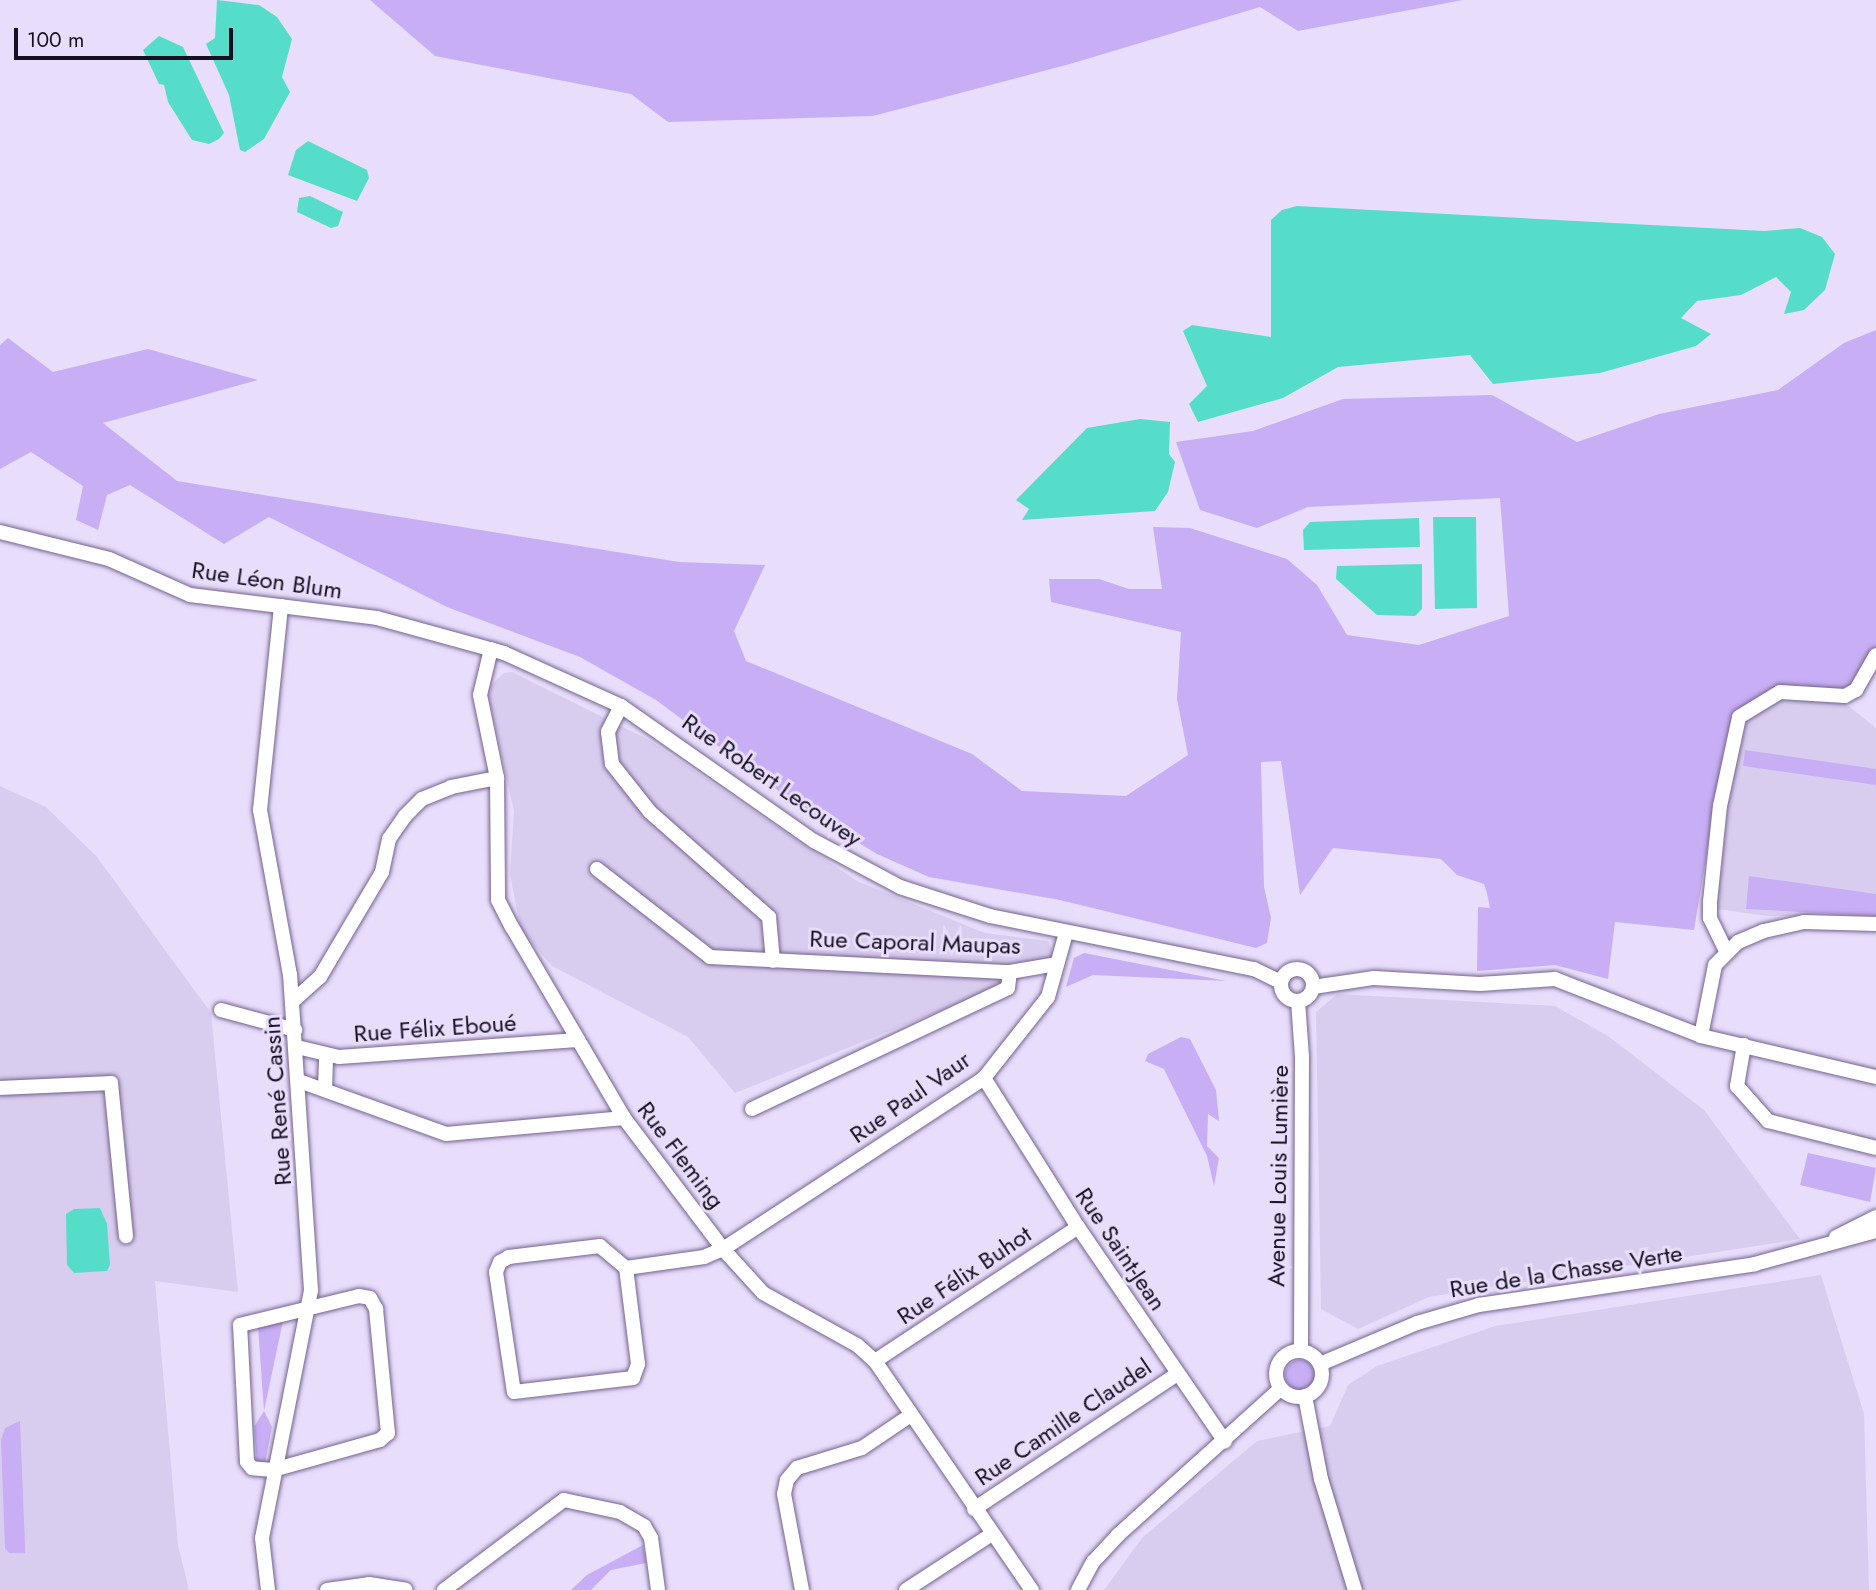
<!DOCTYPE html>
<meta charset="utf-8">
<style>
body{margin:0}
#map{position:relative;width:1876px;height:1590px;overflow:hidden;background:#e8ddfb;font-family:Jost,sans-serif}
div>[style]{position:absolute}
[style*='--x']{left:calc(var(--x)*1px);top:calc(var(--y)*1px);width:calc(var(--w)*1px);rotate:calc(var(--a)*1deg)}
.built>*{inset:0;background:#d9cdef}
.green>*{inset:0;background:#c8aef4}
.round{border-radius:50%}
.water>*{inset:0;background:#55ddc9}
.roads{filter:drop-shadow(0 0 2px #74638f) drop-shadow(0 0 2px #74638f)}
.minor>*{height:14px;margin:-7px;padding:0 7px;transform-origin:7px;border-radius:7px;background:#fff}
.minor>.ring{margin:-7px;padding:0;box-sizing:content-box;background:none;border:14px solid #fff;border-radius:50%}
span{translate:-50% -50%;white-space:nowrap;text-align:center;line-height:1.15;-webkit-text-stroke:6px #e8ddfb;paint-order:stroke}
.street-label{font-size:24px;color:#171022}
.scale{position:absolute;left:14px;top:28px;width:219px;height:32px;box-sizing:border-box;border:4px solid #171022;border-top:0;padding-left:9px;font-size:21px;line-height:24px;white-space:nowrap;color:#171022;-webkit-text-stroke:5px #e8ddfb;paint-order:stroke}
</style>
<div id="map">
<div class="built">
<i style="clip-path:polygon(512px 672px,649px 740px,857px 881px,985px 933px,1048px 941px,1057px 964px,735px 1093px,688px 1037px,552px 966px,521px 931px,510px 875px,514px 811px,487px 689px,504px 673px)"></i>
<i style="clip-path:polygon(1781px 697px,1841px 700px,1876px 728px,1876px 916px,1768px 916px,1717px 909px,1728px 807px,1745px 716px)"></i>
<i style="clip-path:polygon(0 786px,46px 807px,97px 857px,211px 1013px,238px 1292px,155px 1281px,178px 1545px,189px 1590px,0 1590px)"></i>
<i style="clip-path:polygon(1337px 994px,1555px 1006px,1608px 1036px,1704px 1110px,1800px 1239px,1429px 1297px,1358px 1329px,1321px 1309px,1316px 1012px)"></i>
<i style="clip-path:polygon(1821px 1275px,1864px 1414px,1869px 1590px,1104px 1590px,1142px 1538px,1257px 1441px,1330px 1426px,1348px 1385px,1377px 1366px,1495px 1326px)"></i>
</div>
<div class="green">
<i style="clip-path:polygon(370px 0,1463px 0,1298px 31px,1260px 7px,1070px 64px,873px 116px,668px 122px,631px 94px,435px 56px)"></i>
<i style="clip-path:polygon(1876px 330px,1876px 649px,1850px 691px,1778px 689px,1736px 715px,1726px 739px,1694px 930px,1615px 922px,1608px 979px,1555px 965px,1477px 971px,1478px 907px,1490px 908px,1487px 893px,1484px 884px,1457px 875px,1441px 859px,1333px 848px,1300px 895px,1281px 761px,1261px 762px,1264px 887px,1271px 918px,1267px 943px,1256px 948px,1060px 900px,929px 877px,877px 854px,799px 806px,656px 700px,580px 657px,447px 607px,269px 517px,224px 544px,130px 485px,107px 495px,98px 530px,76px 520px,83px 486px,31px 452px,0 469px,0 345px,8px 338px,53px 372px,148px 349px,258px 380px,103px 423px,177px 481px,679px 562px,765px 565px,734px 631px,746px 661px,972px 754px,1022px 791px,1126px 796px,1188px 755px,1177px 699px,1181px 632px,1051px 602px,1049px 579px,1099px 579px,1129px 589px,1162px 589px,1153px 527px,1190px 528px,1287px 559px,1317px 585px,1347px 635px,1419px 645px,1509px 616px,1500px 498px,1308px 507px,1257px 528px,1200px 510px,1176px 442px,1253px 431px,1343px 399px,1492px 395px,1577px 442px,1659px 414px,1778px 390px,1844px 343px)"></i>
<i style="clip-path:polygon(1745px 750px,1876px 769px,1876px 785px,1743px 766px)"></i>
<i style="clip-path:polygon(1749px 876px,1876px 894px,1876px 916px,1746px 909px)"></i>
<i style="clip-path:polygon(1084px 953px,1226px 981px,1093px 975px,1066px 987px,1074px 958px)"></i>
<i style="clip-path:polygon(1181px 1037px,1190px 1039px,1216px 1090px,1219px 1121px,1208px 1114px,1207px 1146px,1219px 1158px,1214px 1186px,1207px 1156px,1164px 1069px,1145px 1061px,1148px 1054px)"></i>
<i style="clip-path:polygon(1808px 1153px,1876px 1168px,1870px 1202px,1800px 1185px)"></i>
<i style="clip-path:polygon(283px 1321px,264px 1411px,272px 1427px,265px 1463px,257px 1463px,254px 1427px,264px 1411px,258px 1327px)"></i>
<i class="round" style="left:1285px;top:1360px;width:30px;height:30px"></i>
<i style="clip-path:polygon(20px 1421px,25px 1545px,25px 1553px,9px 1553px,5px 1548px,1px 1440px,5px 1428px)"></i>
<i style="clip-path:polygon(643px 1545px,646px 1563px,611px 1570px,591px 1590px,571px 1590px,587px 1575px)"></i>
</div>
<div class="water">
<i style="clip-path:polygon(217px 0,259px 5px,277px 17px,292px 39px,282px 77px,290px 92px,264px 139px,245px 152px,240px 150px,229px 95px,206px 44px,215px 38px)"></i>
<i style="clip-path:polygon(159px 36px,183px 47px,224px 133px,219px 139px,209px 144px,192px 140px,168px 102px,164px 85px,159px 84px,143px 50px)"></i>
<i style="clip-path:polygon(308px 141px,367px 170px,369px 178px,357px 201px,288px 175px,296px 150px)"></i>
<i style="clip-path:polygon(310px 196px,343px 212px,338px 226px,331px 228px,297px 212px,299px 198px)"></i>
<i style="clip-path:polygon(1297px 206px,1764px 231px,1800px 228px,1822px 237px,1835px 254px,1825px 290px,1804px 310px,1784px 314px,1791px 292px,1776px 277px,1741px 295px,1697px 301px,1681px 318px,1711px 334px,1696px 346px,1600px 373px,1493px 384px,1470px 355px,1338px 367px,1283px 398px,1198px 422px,1189px 404px,1207px 386px,1183px 331px,1192px 325px,1271px 337px,1271px 220px,1282px 210px)"></i>
<i style="clip-path:polygon(1140px 419px,1170px 422px,1169px 454px,1175px 462px,1168px 492px,1155px 511px,1022px 520px,1029px 509px,1016px 500px,1087px 428px)"></i>
<i style="clip-path:polygon(1433px 517px,1476px 517px,1477px 608px,1435px 609px)"></i>
<i style="clip-path:polygon(1419px 518px,1420px 547px,1304px 550px,1303px 530px,1310px 522px)"></i>
<i style="clip-path:polygon(1422px 564px,1422px 609px,1415px 616px,1377px 615px,1336px 579px,1337px 566px)"></i>
<i style="clip-path:polygon(100px 1208px,107px 1224px,110px 1265px,107px 1271px,74px 1273px,67px 1265px,66px 1214px,74px 1209px)"></i>
</div>
<div class="roads">
<div class="minor">
<i style="--x:0;--y:532;--w:112;--a:13.9"></i>
<i style="--x:109;--y:559;--w:89;--a:24"></i>
<i style="--x:190;--y:595;--w:188;--a:7"></i>
<i style="--x:377;--y:618;--w:132;--a:15.4"></i>
<i style="--x:504;--y:653;--w:128;--a:24.4"></i>
<i style="--x:621;--y:706;--w:236;--a:35"></i>
<i style="--x:814;--y:841;--w:98;--a:28.1"></i>
<i style="--x:900;--y:887;--w:95;--a:17.9"></i>
<i style="--x:990;--y:916;--w:269;--a:11.4"></i>
<i style="--x:1254;--y:969;--w:30;--a:26"></i>
<i style="--x:491;--y:649;--w:47;--a:103.4"></i>
<i style="--x:480;--y:695;--w:85;--a:78.4"></i>
<i style="--x:497;--y:778;--w:122;--a:89.5"></i>
<i style="--x:498;--y:900;--w:30;--a:63"></i>
<i style="--x:512;--y:927;--w:221;--a:59.6"></i>
<i style="--x:624;--y:1118;--w:164;--a:52.9"></i>
<i style="--x:723;--y:1249;--w:59;--a:47.7"></i>
<i style="--x:763;--y:1293;--w:107;--a:29"></i>
<i style="--x:857;--y:1345;--w:24;--a:42"></i>
<i style="--x:875;--y:1361;--w:278;--a:55.6"></i>
<i style="--x:621;--y:706;--w:29;--a:117"></i>
<i style="--x:608;--y:732;--w:32;--a:83"></i>
<i style="--x:612;--y:764;--w:61;--a:51.6"></i>
<i style="--x:650;--y:812;--w:159;--a:41.4"></i>
<i style="--x:769;--y:917;--w:44;--a:84.8"></i>
<i style="--x:597;--y:869;--w:143;--a:37.9"></i>
<i style="--x:710;--y:957;--w:300;--a:2.9"></i>
<i style="--x:1010;--y:972;--w:48;--a:-9.7"></i>
<i style="--x:1726;--y:951;--w:37;--a:-116"></i>
<i style="--x:1710;--y:918;--w:16;--a:-90"></i>
<i style="--x:1710;--y:902;--w:97;--a:-84.1"></i>
<i style="--x:1720;--y:806;--w:91;--a:-77.9"></i>
<i style="--x:1739;--y:717;--w:48;--a:-31.4"></i>
<i style="--x:1780;--y:692;--w:65;--a:3.5"></i>
<i style="--x:1845;--y:696;--w:13;--a:-29"></i>
<i style="--x:1856;--y:690;--w:40;--a:-60.3"></i>
<i class="ring" style="left:1281px;top:969px;width:18px;height:18px"></i>
<i style="--x:1313;--y:987;--w:62;--a:-8.4"></i>
<i style="--x:1374;--y:978;--w:106;--a:3.2"></i>
<i style="--x:1480;--y:984;--w:75;--a:-3.8"></i>
<i style="--x:1555;--y:979;--w:157;--a:21.3"></i>
<i style="--x:1701;--y:1036;--w:180;--a:13.2"></i>
<i style="--x:1298;--y:1001;--w:56;--a:85.9"></i>
<i style="--x:1302;--y:1057;--w:294;--a:90.2"></i>
<i style="--x:292;--y:1002;--w:38;--a:-42"></i>
<i style="--x:320;--y:977;--w:122;--a:-59.4"></i>
<i style="--x:382;--y:872;--w:34;--a:-78"></i>
<i style="--x:389;--y:839;--w:28;--a:-55"></i>
<i style="--x:405;--y:816;--w:24;--a:-45"></i>
<i style="--x:422;--y:799;--w:31;--a:-22"></i>
<i style="--x:451;--y:787;--w:47;--a:-11.1"></i>
<i style="--x:221;--y:1010;--w:77;--a:15.1"></i>
<i style="--x:1701;--y:1036;--w:72;--a:-78.8"></i>
<i style="--x:1715;--y:965;--w:33;--a:-45"></i>
<i style="--x:1738;--y:942;--w:28;--a:-23"></i>
<i style="--x:1764;--y:931;--w:41;--a:-12.7"></i>
<i style="--x:1804;--y:922;--w:72;--a:1.6"></i>
<i style="--x:1744;--y:1045;--w:42;--a:99.7"></i>
<i style="--x:1737;--y:1086;--w:47;--a:48.5"></i>
<i style="--x:1768;--y:1121;--w:111;--a:14"></i>
<i style="--x:297;--y:1047;--w:43;--a:13.4"></i>
<i style="--x:339;--y:1057;--w:239;--a:-4.1"></i>
<i style="--x:984;--y:1078;--w:176;--a:57.8"></i>
<i style="--x:1078;--y:1227;--w:260;--a:55.6"></i>
<i style="--x:299;--y:1081;--w:156;--a:19.8"></i>
<i style="--x:446;--y:1134;--w:179;--a:-5.1"></i>
<i style="--x:0;--y:1088;--w:111;--a:-2.6"></i>
<i style="--x:111;--y:1083;--w:154;--a:84.4"></i>
<i style="--x:325;--y:1089;--w:33;--a:-88"></i>
<i style="--x:752;--y:1109;--w:283;--a:-25.3"></i>
<i style="--x:1008;--y:988;--w:16;--a:-83"></i>
<i style="--x:1836;--y:1237;--w:45;--a:-26.6"></i>
<i style="--x:626;--y:1268;--w:34;--a:-140"></i>
<i style="--x:600;--y:1246;--w:92;--a:173.1"></i>
<i style="--x:509;--y:1257;--w:10;--a:151"></i>
<i style="--x:500;--y:1262;--w:11;--a:112"></i>
<i style="--x:496;--y:1272;--w:121;--a:81.5"></i>
<i style="--x:514;--y:1392;--w:120;--a:-6.7"></i>
<i style="--x:633;--y:1378;--w:15;--a:-70"></i>
<i style="--x:638;--y:1364;--w:97;--a:-97.1"></i>
<i style="--x:626;--y:1268;--w:79;--a:-8"></i>
<i style="--x:704;--y:1257;--w:21;--a:-23"></i>
<i style="--x:723;--y:1249;--w:312;--a:-33.2"></i>
<i style="--x:984;--y:1078;--w:103;--a:-51.7"></i>
<i style="--x:1048;--y:997;--w:66;--a:-74.3"></i>
<i style="--x:359;--y:1296;--w:11;--a:10"></i>
<i style="--x:370;--y:1298;--w:13;--a:61"></i>
<i style="--x:376;--y:1309;--w:125;--a:84.5"></i>
<i style="--x:388;--y:1433;--w:11;--a:139"></i>
<i style="--x:380;--y:1440;--w:111;--a:164.3"></i>
<i style="--x:273;--y:1470;--w:21;--a:-175"></i>
<i style="--x:252;--y:1468;--w:8;--a:-130"></i>
<i style="--x:247;--y:1462;--w:137;--a:-92.9"></i>
<i style="--x:240;--y:1325;--w:122;--a:-13.7"></i>
<i class="ring" style="left:1276px;top:1351px;width:32px;height:32px"></i>
<i style="--x:875;--y:1361;--w:243;--a:-33.4"></i>
<i style="--x:1320;--y:1364;--w:105;--a:-22.9"></i>
<i style="--x:1417;--y:1323;--w:65;--a:-16.2"></i>
<i style="--x:1479;--y:1305;--w:279;--a:-8.4"></i>
<i style="--x:1755;--y:1264;--w:125;--a:-15.3"></i>
<i style="--x:1305;--y:1396;--w:85;--a:79.1"></i>
<i style="--x:1321;--y:1479;--w:116;--a:73"></i>
<i style="--x:974;--y:1509;--w:244;--a:-33.6"></i>
<i style="--x:268;--y:1590;--w:52;--a:-96.6"></i>
<i style="--x:262;--y:1538;--w:253;--a:-78.8"></i>
<i style="--x:311;--y:1290;--w:316;--a:-93.8"></i>
<i style="--x:290;--y:975;--w:168;--a:-100.3"></i>
<i style="--x:260;--y:810;--w:205;--a:-84.1"></i>
<i style="--x:327;--y:1590;--w:42;--a:-8.1"></i>
<i style="--x:369;--y:1584;--w:37;--a:9"></i>
<i style="--x:444;--y:1590;--w:150;--a:-36.9"></i>
<i style="--x:564;--y:1500;--w:57;--a:12.1"></i>
<i style="--x:620;--y:1512;--w:28;--a:30"></i>
<i style="--x:644;--y:1526;--w:14;--a:60"></i>
<i style="--x:651;--y:1538;--w:52;--a:82.3"></i>
<i style="--x:802;--y:1590;--w:98;--a:-100.6"></i>
<i style="--x:784;--y:1494;--w:14;--a:-78"></i>
<i style="--x:787;--y:1480;--w:16;--a:-50"></i>
<i style="--x:797;--y:1468;--w:68;--a:-17.1"></i>
<i style="--x:862;--y:1448;--w:59;--a:-34"></i>
<i style="--x:906;--y:1590;--w:103;--a:-33.1"></i>
<i style="--x:1078;--y:1590;--w:32;--a:-62"></i>
<i style="--x:1093;--y:1562;--w:37;--a:-47"></i>
<i style="--x:1118;--y:1535;--w:219;--a:-42"></i>
</div>
</div>
<div class="street-label">
<span style="left:267px;top:580px;rotate:8deg">Rue Léon Blum</span>
<span style="left:772px;top:780px;rotate:35deg">Rue Robert Lecouvey</span>
<span style="left:915px;top:942px;rotate:2deg">Rue Caporal Maupas</span>
<span style="left:435px;top:1028px;rotate:-4deg">Rue Félix Eboué</span>
<span style="left:910px;top:1097px;rotate:-35deg">Rue Paul Vaur</span>
<span style="left:277px;top:1101px;rotate:-94deg">Rue René Cassin</span>
<span style="left:681px;top:1155px;rotate:53deg">Rue Fleming</span>
<span style="left:1278px;top:1176px;rotate:-89deg">Avenue Louis Lumière</span>
<span style="left:1121px;top:1249px;rotate:56deg">Rue Saint-Jean</span>
<span style="left:1566px;top:1271px;rotate:-9deg">Rue de la Chasse Verte</span>
<span style="left:964px;top:1275px;rotate:-34deg">Rue Félix Buhot</span>
<span style="left:1063px;top:1422px;rotate:-34deg">Rue Camille Claudel</span>
</div>
<div class="scale">100 m</div>
</div>
